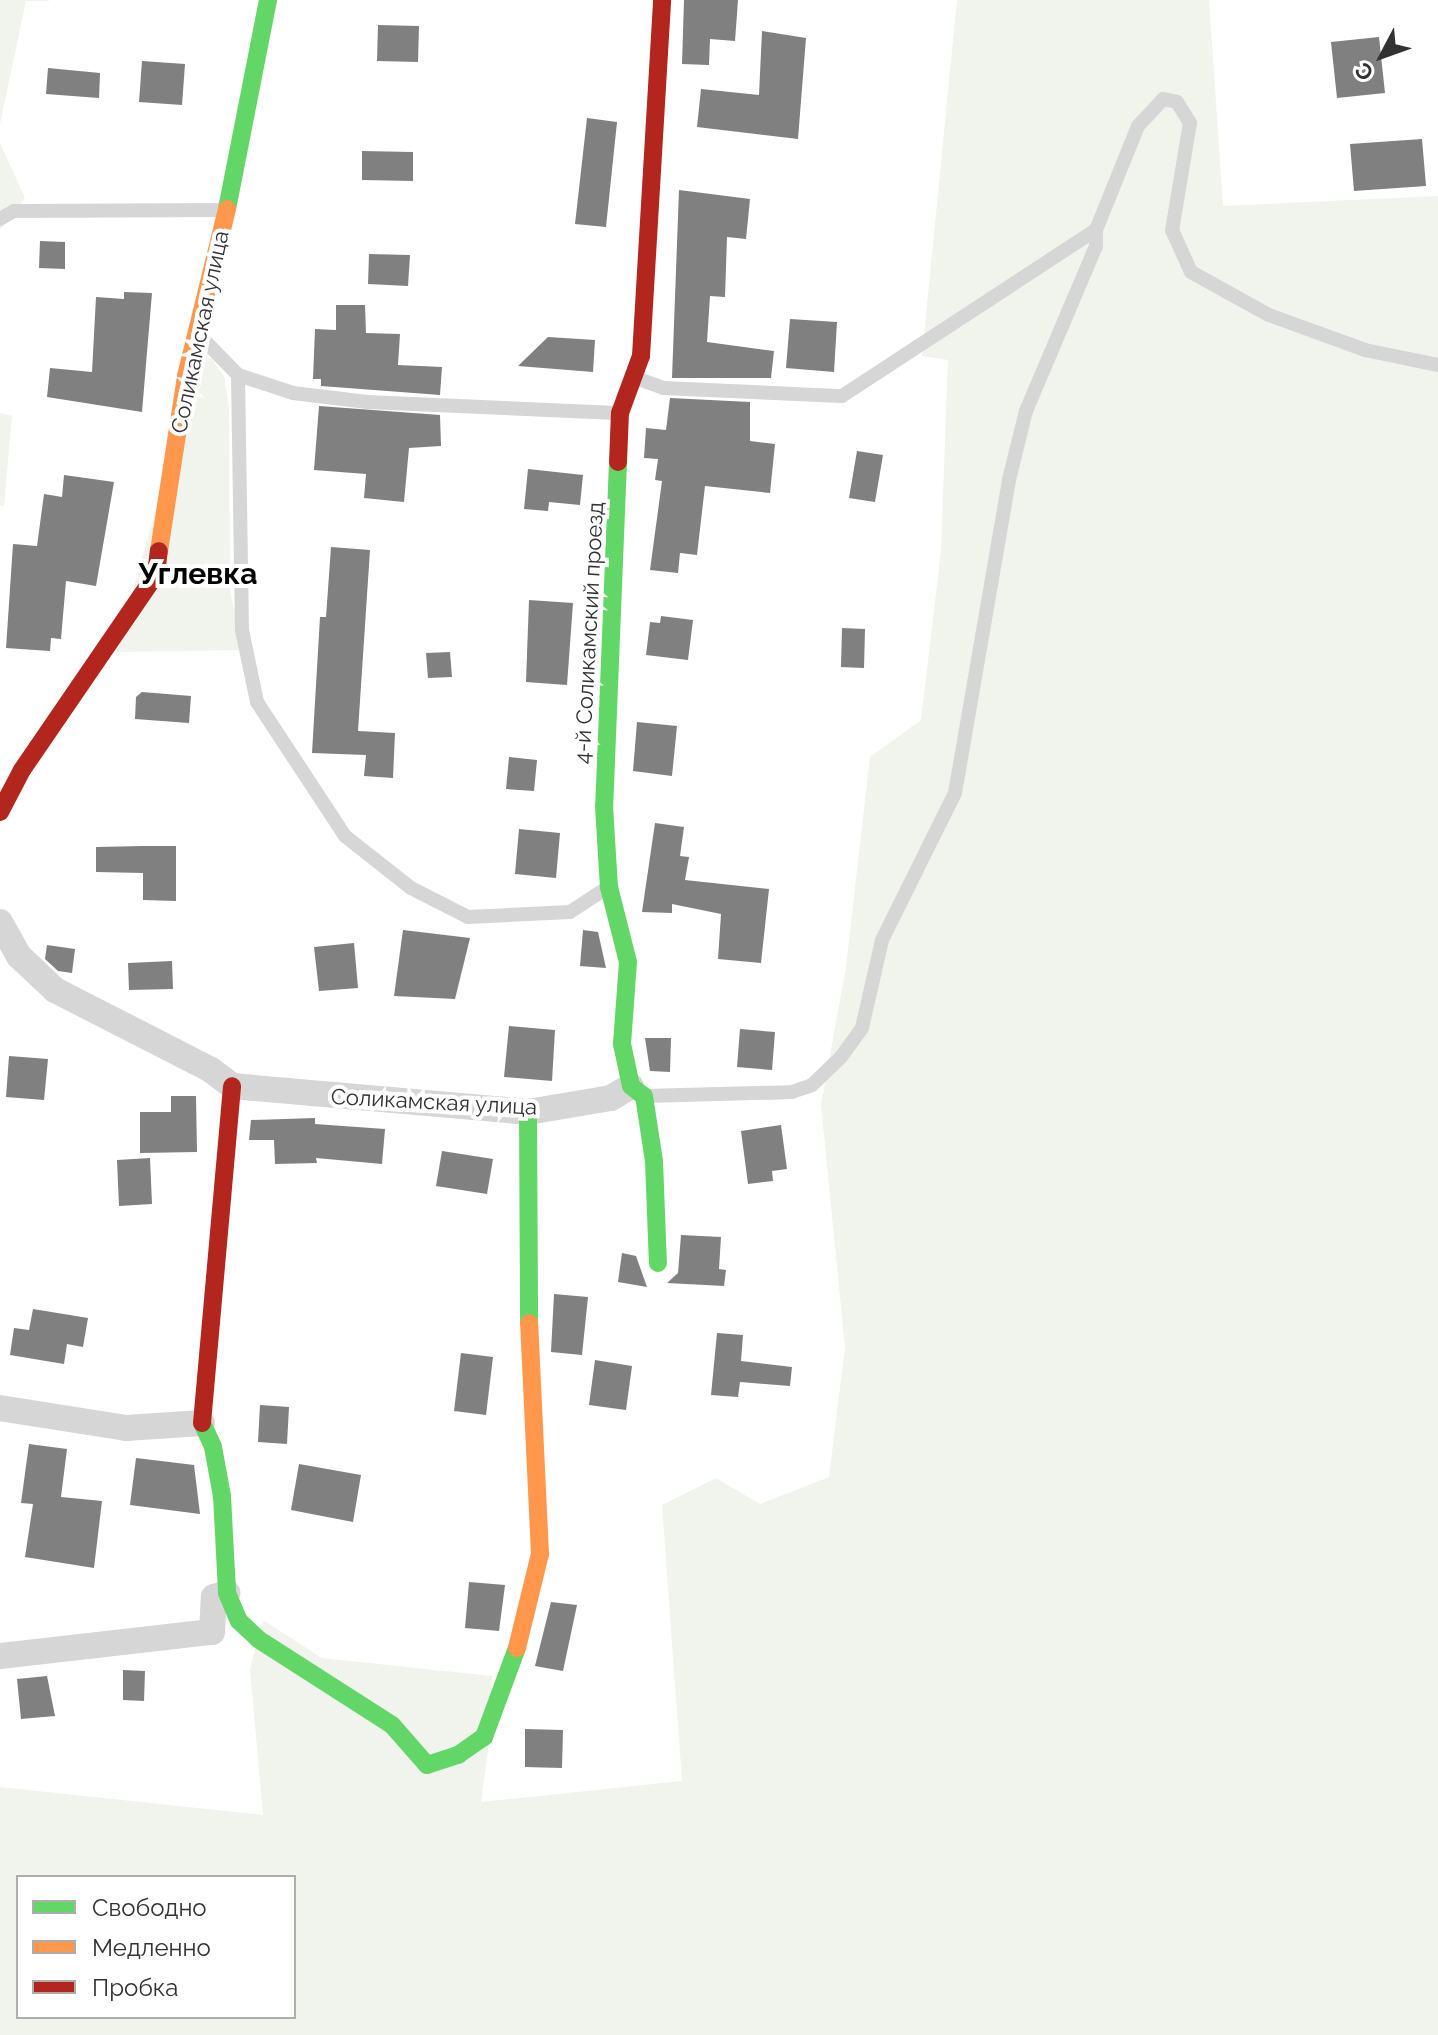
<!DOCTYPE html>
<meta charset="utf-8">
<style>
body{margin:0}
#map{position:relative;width:1438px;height:2035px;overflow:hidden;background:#fff;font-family:Raleway,sans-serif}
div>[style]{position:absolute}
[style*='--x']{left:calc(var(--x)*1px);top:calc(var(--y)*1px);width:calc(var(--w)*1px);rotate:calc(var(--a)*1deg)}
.green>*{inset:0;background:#f0f4ed}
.building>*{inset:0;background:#808080}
.lane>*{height:14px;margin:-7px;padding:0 7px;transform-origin:7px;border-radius:7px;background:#d6d6d6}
.street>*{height:26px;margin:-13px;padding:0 13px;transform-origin:13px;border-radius:13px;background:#d6d6d6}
.fast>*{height:18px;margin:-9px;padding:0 9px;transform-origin:9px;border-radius:9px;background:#63d668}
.slow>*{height:18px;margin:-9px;padding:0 9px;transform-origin:9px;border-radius:9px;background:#ff974d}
.jam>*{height:18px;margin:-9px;padding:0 9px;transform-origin:9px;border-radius:9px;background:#b3261e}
span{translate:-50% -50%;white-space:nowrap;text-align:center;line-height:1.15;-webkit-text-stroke:8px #fff;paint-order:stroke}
.street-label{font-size:22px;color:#323232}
.district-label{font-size:30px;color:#000;font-weight:700}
.legend{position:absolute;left:16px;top:1875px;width:280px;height:144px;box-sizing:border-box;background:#fff;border:2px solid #adadad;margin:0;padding:10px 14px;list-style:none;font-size:24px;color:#323232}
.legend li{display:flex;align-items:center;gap:16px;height:40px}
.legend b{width:40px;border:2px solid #adadad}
.north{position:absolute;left:1342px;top:16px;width:80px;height:80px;-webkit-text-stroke:6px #fff;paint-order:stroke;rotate:229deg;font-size:22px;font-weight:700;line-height:32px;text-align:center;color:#323232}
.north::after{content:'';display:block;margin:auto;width:28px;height:36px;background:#323232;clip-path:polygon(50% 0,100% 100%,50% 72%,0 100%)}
</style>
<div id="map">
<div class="green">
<i style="clip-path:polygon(0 0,49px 0,49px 1px,26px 1px,0 124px)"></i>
<i style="clip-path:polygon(evenodd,957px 0,1209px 0,1223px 206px,1438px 196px,1438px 2035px,0 2035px,0 1787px,263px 1815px,250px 1669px,263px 1620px,322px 1658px,492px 1676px,491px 1729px,481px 1802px,682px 1781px,662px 1505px,716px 1478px,760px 1504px,829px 1477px,845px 1347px,821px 1105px,846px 967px,870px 757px,921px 720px,941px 551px,948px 360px,922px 356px,957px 0,18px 1877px,294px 1877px,294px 2017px,18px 2017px,18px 1877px)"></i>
<i style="clip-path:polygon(0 143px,25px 198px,0 230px)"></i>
<i style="clip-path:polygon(198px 357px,211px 358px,224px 376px,229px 408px,230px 591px,243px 650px,116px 652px)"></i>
<i style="clip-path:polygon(0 413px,12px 416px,4px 506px,0 505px)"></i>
</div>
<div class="building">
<i style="clip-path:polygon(684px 0,738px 0,735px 41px,710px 39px,709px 65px,682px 64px)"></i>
<i style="clip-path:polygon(378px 25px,419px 26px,418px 62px,377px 61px)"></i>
<i style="clip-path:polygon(762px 31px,806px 38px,798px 139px,697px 127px,701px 89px,759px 95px)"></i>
<i style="clip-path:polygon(1379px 37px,1385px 93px,1337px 98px,1331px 42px)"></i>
<i style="clip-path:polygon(142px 61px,185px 64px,182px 105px,139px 102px)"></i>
<i style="clip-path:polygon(48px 68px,100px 73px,99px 98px,46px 94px)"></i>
<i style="clip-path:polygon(587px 118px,617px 122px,606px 227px,575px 224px)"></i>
<i style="clip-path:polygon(1422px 139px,1426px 186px,1354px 191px,1350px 144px)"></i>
<i style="clip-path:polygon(362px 151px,413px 152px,413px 181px,362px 180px)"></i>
<i style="clip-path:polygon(679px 190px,750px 199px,746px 239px,727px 237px,725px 297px,710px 296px,707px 342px,774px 351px,771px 378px,672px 378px)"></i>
<i style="clip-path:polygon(40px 241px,65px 242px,65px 269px,39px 268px)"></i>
<i style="clip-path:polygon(369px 254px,410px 255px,408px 286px,368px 284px)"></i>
<i style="clip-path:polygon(124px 292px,152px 293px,142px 412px,47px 397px,50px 368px,92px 372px,96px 297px,124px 299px)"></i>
<i style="clip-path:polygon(336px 305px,365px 305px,366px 333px,400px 334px,398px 365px,442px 367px,440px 395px,321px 386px,321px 379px,313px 379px,315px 329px,336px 330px)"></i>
<i style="clip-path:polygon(790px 319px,837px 322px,834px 372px,786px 368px)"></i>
<i style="clip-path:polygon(548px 337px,595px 340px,593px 372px,518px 366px)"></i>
<i style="clip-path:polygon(670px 398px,750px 402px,750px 441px,775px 444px,770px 493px,705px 486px,697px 555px,680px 553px,678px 573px,650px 570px,662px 481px,655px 480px,658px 459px,644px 458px,646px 428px,666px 430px)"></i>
<i style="clip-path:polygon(319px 406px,440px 415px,441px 446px,409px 448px,404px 502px,364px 498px,366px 474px,314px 470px)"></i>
<i style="clip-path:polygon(857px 451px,883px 455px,875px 502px,849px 498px)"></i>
<i style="clip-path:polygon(528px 469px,583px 475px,580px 505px,549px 502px,548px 511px,524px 509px)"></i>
<i style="clip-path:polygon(64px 475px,114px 482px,96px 586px,66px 581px,61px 639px,51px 638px,50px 651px,6px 648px,13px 544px,37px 546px,44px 494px,62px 497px)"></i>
<i style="clip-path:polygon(331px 547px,370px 550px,358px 731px,395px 733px,393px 778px,364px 776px,366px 755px,312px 753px,320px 617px,326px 617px)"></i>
<i style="clip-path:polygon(529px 600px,573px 603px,567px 685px,526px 682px)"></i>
<i style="clip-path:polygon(661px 616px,693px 620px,688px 660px,646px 655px,650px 622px,660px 623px)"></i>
<i style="clip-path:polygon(842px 628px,865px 629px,864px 668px,841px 667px)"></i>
<i style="clip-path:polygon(450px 652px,452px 677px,428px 678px,426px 653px)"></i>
<i style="clip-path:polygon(142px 692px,191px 696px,189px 723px,135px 719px,136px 697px)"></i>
<i style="clip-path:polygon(637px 722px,677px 726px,672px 776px,633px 771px)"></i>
<i style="clip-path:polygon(509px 757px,537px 760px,534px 791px,506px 789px)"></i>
<i style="clip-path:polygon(655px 823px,684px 827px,680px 856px,689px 857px,685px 880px,769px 889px,761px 963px,718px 959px,721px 914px,672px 904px,672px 913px,642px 912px)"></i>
<i style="clip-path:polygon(519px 829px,560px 833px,556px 878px,515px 874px)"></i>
<i style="clip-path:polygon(143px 846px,176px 846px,176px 901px,143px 900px,143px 873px,96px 872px,96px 847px)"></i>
<i style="clip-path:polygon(403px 930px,470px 938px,455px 999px,394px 996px)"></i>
<i style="clip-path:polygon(583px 930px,598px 932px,606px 968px,580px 966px)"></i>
<i style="clip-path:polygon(354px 943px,358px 988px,319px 991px,314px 947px)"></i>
<i style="clip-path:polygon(47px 945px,75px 949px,72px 973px,58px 971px,45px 959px)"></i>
<i style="clip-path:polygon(172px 961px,173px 989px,129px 990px,128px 963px)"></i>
<i style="clip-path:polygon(509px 1026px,555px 1030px,552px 1081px,504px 1077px)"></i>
<i style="clip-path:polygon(740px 1029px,775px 1032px,772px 1070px,737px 1067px)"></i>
<i style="clip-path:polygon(645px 1038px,671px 1038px,670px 1072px,650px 1071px)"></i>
<i style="clip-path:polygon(9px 1056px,48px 1059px,44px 1100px,6px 1097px)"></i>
<i style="clip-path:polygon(171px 1096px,196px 1096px,197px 1152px,140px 1153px,140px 1112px,171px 1112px)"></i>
<i style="clip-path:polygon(315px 1118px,315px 1124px,385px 1129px,382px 1164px,316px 1158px,317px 1163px,275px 1164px,274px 1140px,249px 1140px,251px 1120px)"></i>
<i style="clip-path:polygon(781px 1125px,787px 1169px,772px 1171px,773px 1181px,748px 1184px,741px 1131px)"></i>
<i style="clip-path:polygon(442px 1151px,493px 1159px,487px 1194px,436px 1186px)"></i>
<i style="clip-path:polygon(150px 1158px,152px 1204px,119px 1206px,117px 1160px)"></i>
<i style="clip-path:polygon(681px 1235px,721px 1237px,719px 1269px,726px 1270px,724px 1286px,667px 1283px,678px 1273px)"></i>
<i style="clip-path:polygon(622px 1253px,636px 1256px,647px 1287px,618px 1282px)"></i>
<i style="clip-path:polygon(554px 1294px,588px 1297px,582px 1355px,551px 1352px)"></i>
<i style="clip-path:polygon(33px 1309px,88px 1318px,83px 1347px,67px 1344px,64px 1364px,10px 1355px,14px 1328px,29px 1330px)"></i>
<i style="clip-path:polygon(717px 1333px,743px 1335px,741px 1361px,792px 1367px,790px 1386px,740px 1382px,738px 1397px,711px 1395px)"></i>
<i style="clip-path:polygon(461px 1353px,493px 1357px,486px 1415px,454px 1411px)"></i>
<i style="clip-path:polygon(595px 1360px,632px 1366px,626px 1410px,589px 1405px)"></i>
<i style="clip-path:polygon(260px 1405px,289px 1407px,287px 1444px,258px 1442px)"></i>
<i style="clip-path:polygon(29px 1444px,67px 1449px,61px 1497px,102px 1501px,94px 1568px,25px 1557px,33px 1504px,21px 1503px)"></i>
<i style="clip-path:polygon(136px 1458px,194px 1465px,200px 1514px,130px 1505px)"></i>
<i style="clip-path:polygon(299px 1464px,361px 1475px,353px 1522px,291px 1510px)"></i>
<i style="clip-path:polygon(469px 1582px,505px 1585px,499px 1631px,465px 1628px)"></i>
<i style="clip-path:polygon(551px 1602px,577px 1605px,563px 1671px,535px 1666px)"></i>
<i style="clip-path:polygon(123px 1670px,145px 1671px,144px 1701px,123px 1700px)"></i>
<i style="clip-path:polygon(47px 1676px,55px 1716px,21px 1719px,17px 1679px)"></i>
<i style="clip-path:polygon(525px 1729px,563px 1730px,562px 1768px,525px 1767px)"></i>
</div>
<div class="lane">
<i style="--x:0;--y:219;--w:16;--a:-30"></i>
<i style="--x:14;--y:211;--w:212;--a:-0.3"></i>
<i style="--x:200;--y:336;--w:54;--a:45.7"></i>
<i style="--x:238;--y:375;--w:255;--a:89.1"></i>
<i style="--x:242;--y:630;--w:74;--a:78.2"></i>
<i style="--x:257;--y:702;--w:160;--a:56.7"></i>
<i style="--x:345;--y:836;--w:84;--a:38.2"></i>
<i style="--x:411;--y:888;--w:64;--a:27"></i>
<i style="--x:468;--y:917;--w:102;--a:-2.8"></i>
<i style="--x:570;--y:912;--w:45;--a:-33.3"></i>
<i style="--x:238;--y:375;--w:58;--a:18.1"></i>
<i style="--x:293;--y:393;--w:75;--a:6.9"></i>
<i style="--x:367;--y:402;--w:250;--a:2.5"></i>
<i style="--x:636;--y:378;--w:29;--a:20"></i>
<i style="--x:663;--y:388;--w:179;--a:2.6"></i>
<i style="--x:842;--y:396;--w:303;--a:-33.2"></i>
<i style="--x:1096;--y:230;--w:112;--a:-68"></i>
<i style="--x:1138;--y:126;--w:37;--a:-47"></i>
<i style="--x:1163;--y:99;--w:14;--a:12"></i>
<i style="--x:1177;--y:102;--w:25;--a:58"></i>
<i style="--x:1190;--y:123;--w:109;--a:99.5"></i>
<i style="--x:1172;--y:230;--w:46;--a:65.7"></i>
<i style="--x:1191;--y:272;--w:89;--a:28.9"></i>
<i style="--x:1269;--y:315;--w:102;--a:20"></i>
<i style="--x:1365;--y:350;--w:75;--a:11.6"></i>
<i style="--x:644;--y:1096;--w:148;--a:-1.5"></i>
<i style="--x:792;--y:1092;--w:21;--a:-19"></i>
<i style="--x:812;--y:1085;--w:40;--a:-44"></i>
<i style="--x:841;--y:1057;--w:36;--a:-54"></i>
<i style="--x:862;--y:1028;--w:90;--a:-77.2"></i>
<i style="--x:882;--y:940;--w:164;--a:-63.6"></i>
<i style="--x:955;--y:793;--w:318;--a:-80.2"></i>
<i style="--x:1009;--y:480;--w:71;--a:-76.2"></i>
<i style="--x:1026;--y:411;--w:179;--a:-67"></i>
<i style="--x:1096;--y:246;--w:16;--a:-90"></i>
</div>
<div class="street">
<i style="--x:0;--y:922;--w:39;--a:61"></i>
<i style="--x:19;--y:956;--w:50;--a:43.4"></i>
<i style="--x:55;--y:990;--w:175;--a:27.1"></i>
<i style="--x:211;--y:1070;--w:26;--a:37"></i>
<i style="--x:232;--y:1086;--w:297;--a:5"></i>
<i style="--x:528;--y:1112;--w:84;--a:-9.6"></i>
<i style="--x:611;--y:1098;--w:23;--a:-31"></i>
<i style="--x:0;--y:1408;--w:128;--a:9"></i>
<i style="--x:126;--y:1428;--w:76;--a:-3.8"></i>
<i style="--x:0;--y:1656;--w:213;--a:-6.5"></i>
<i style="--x:212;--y:1632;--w:35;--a:-87"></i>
<i style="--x:214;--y:1597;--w:14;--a:-17"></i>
</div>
<div class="fast">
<i style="--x:227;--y:209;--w:213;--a:-78.9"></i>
<i style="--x:618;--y:462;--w:344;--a:92.3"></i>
<i style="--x:604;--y:806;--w:81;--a:86.5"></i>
<i style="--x:609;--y:887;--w:77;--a:75.8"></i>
<i style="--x:628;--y:962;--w:82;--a:94.2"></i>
<i style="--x:622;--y:1044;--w:43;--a:77.9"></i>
<i style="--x:631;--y:1086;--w:16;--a:38"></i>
<i style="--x:644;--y:1096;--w:66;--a:81.3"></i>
<i style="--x:654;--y:1161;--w:102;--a:87.8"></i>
<i style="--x:528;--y:1112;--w:211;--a:89.7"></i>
<i style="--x:202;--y:1423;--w:26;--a:65"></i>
<i style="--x:213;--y:1447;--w:50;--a:79.6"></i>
<i style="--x:222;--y:1496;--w:97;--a:87"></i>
<i style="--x:227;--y:1593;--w:30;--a:67"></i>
<i style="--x:239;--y:1621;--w:26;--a:43"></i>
<i style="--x:258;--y:1639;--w:159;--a:32.7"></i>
<i style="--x:392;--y:1725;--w:53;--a:48.8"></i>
<i style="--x:427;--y:1765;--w:33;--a:-18"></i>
<i style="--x:458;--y:1755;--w:32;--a:-35"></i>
<i style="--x:484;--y:1737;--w:95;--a:-69.7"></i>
</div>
<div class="slow">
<i style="--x:159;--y:551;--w:177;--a:-81.2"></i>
<i style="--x:186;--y:376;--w:172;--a:-76.2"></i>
<i style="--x:517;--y:1648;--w:97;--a:-76.3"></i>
<i style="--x:540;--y:1554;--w:231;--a:-92.7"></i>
</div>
<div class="jam">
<i style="--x:618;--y:462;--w:49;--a:-87.7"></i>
<i style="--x:620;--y:413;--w:61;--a:-69.8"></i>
<i style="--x:641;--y:356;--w:357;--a:-86.6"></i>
<i style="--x:0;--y:812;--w:47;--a:-62.4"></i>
<i style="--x:22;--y:770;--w:237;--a:-55.6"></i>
<i style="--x:156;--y:574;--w:23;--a:-83"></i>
<i style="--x:202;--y:1423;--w:338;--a:-84.9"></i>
</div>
<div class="street-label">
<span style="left:200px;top:332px;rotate:-78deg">Соликамская улица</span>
<span style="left:589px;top:633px;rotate:-87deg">4-й Соликамский проезд</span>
<span style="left:434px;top:1102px;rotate:3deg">Соликамская улица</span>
</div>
<div class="district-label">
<span style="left:198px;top:574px">Углевка</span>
</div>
<ul class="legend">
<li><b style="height:10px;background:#63d668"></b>Свободно</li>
<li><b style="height:10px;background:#ff974d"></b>Медленно</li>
<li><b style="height:10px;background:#b3261e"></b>Пробка</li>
</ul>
<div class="north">С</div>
</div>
